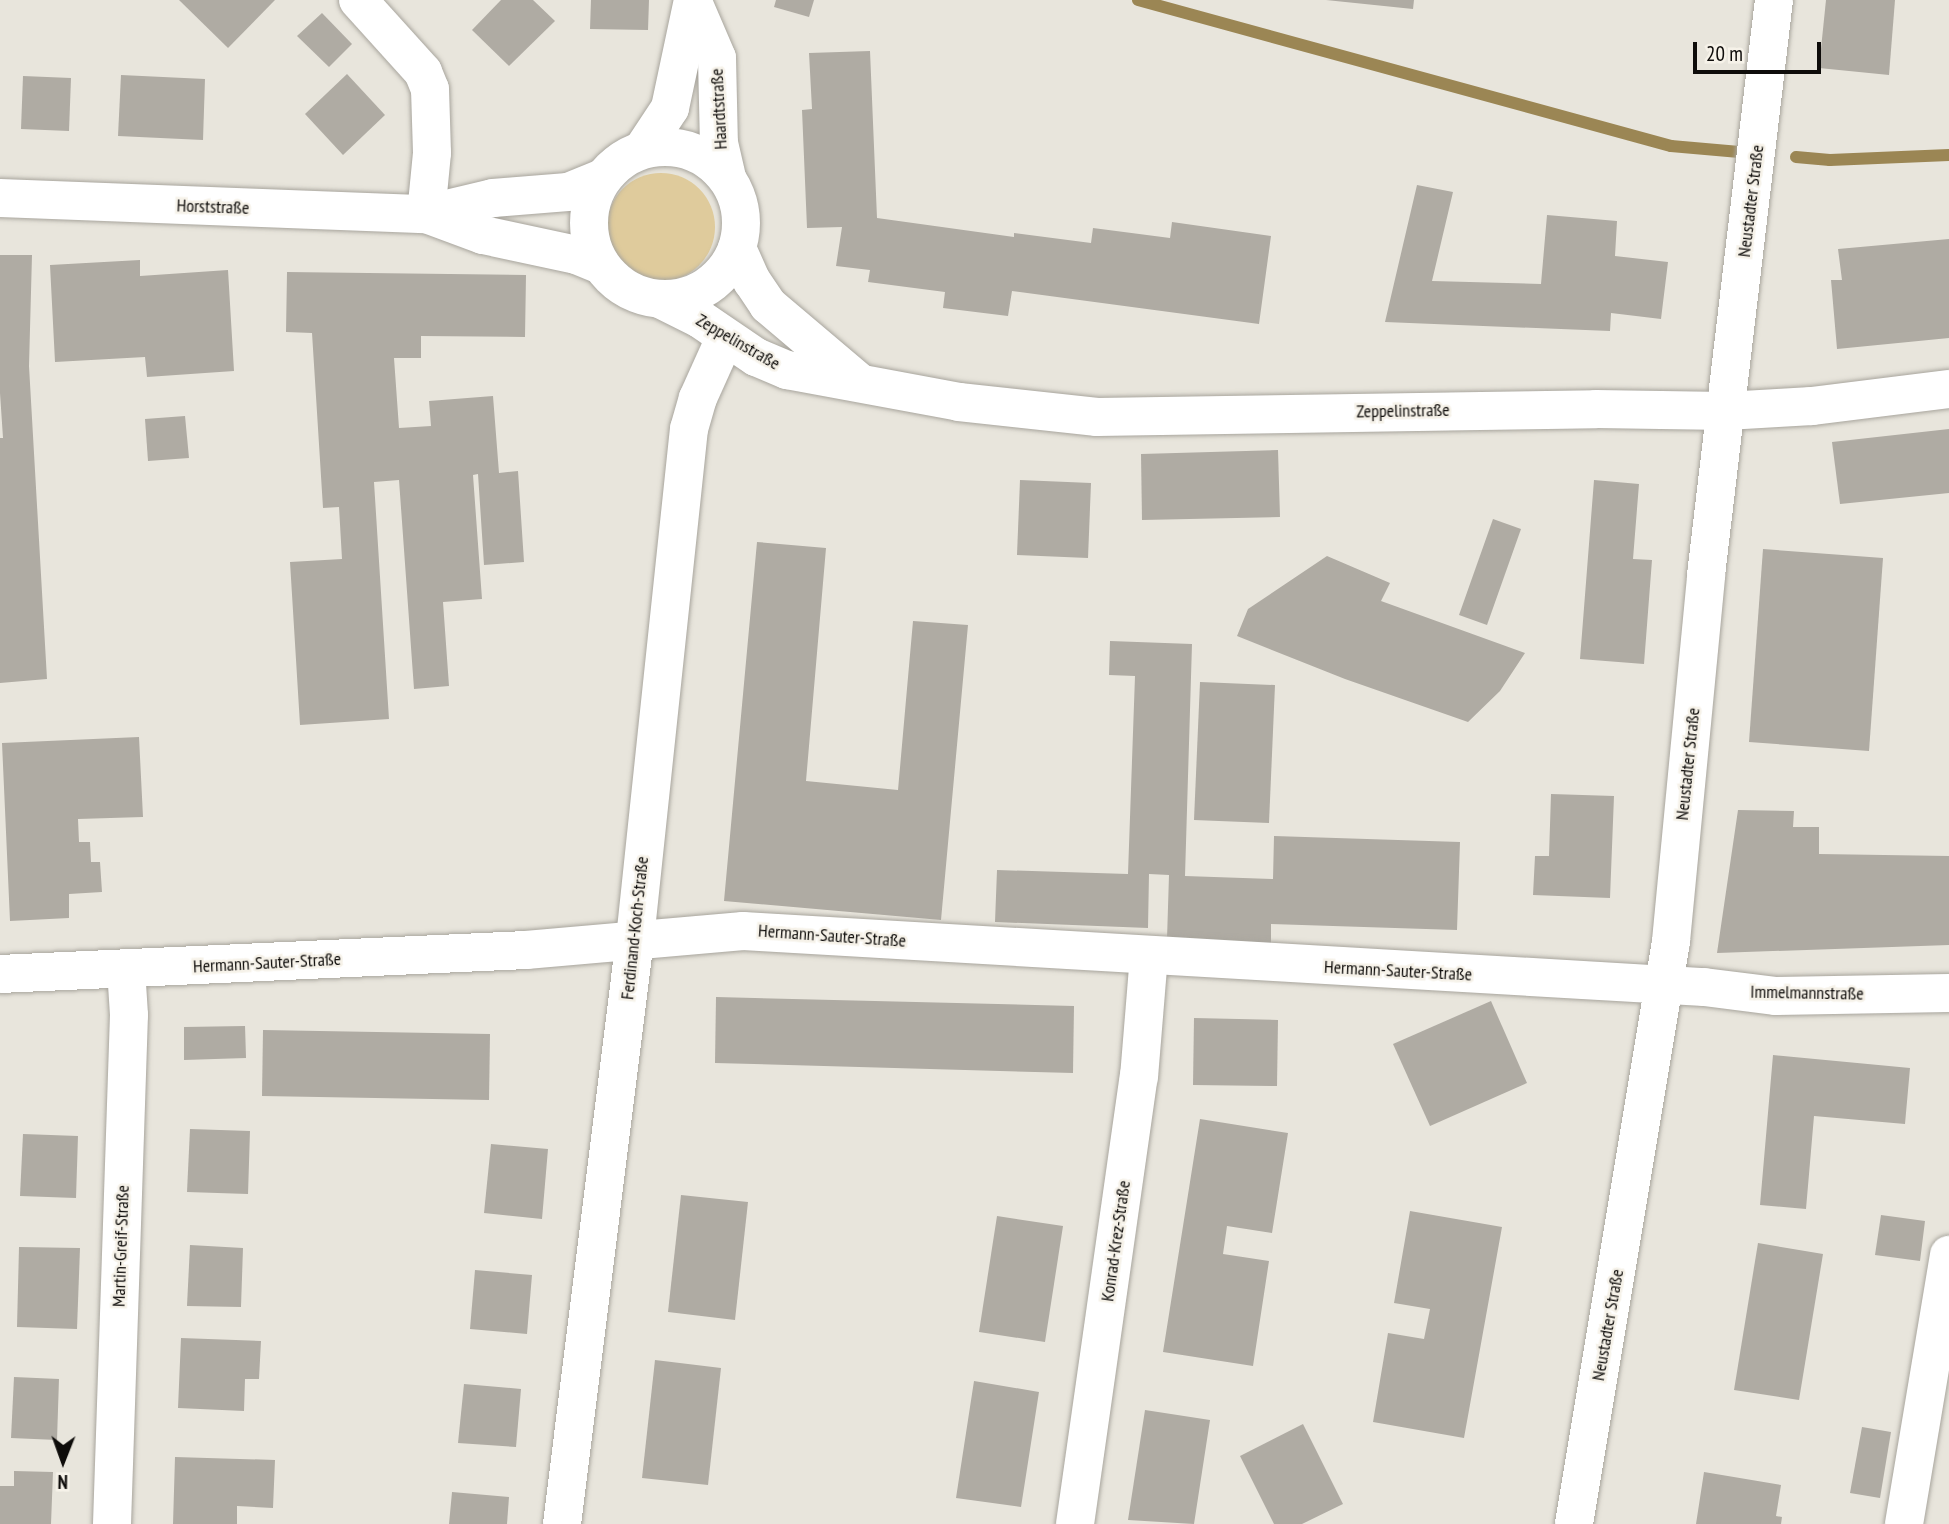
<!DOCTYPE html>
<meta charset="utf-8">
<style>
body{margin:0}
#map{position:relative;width:1949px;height:1524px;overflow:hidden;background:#e8e5dc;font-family:"PT Sans Narrow",sans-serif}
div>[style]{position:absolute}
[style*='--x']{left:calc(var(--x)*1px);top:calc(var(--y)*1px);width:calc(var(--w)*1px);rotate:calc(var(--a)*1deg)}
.green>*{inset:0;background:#dfcb9c}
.round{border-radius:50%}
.stream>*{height:12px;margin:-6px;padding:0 6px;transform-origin:6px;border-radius:6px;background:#9b8654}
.building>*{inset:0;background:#afaba3}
.roads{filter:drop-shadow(0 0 2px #a8a59d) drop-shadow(0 0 2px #a8a59d)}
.minor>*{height:38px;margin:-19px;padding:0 19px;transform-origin:19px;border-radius:19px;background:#fff}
.minor>.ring{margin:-19px;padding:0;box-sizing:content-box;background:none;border:38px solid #fff;border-radius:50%}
span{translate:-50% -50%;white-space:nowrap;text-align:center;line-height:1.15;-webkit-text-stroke:5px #f6f2e9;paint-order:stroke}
.street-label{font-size:18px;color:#0e0c0a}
.north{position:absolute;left:28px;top:1426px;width:70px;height:70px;-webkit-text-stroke:5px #f6f2e9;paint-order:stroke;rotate:181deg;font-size:19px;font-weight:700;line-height:28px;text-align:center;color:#0e0c0a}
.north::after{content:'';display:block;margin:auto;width:24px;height:32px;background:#0e0c0a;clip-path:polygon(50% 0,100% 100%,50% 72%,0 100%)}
.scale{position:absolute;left:1693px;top:42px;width:128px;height:32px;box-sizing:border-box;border:4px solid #0e0c0a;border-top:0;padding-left:9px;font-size:21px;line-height:24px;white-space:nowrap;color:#0e0c0a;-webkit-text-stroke:5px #f6f2e9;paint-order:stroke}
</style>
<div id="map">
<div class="green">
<i class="round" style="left:607px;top:173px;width:108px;height:108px"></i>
</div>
<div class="stream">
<i style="--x:1138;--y:0;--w:553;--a:15.32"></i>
<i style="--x:1671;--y:146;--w:80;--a:5"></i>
<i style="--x:1796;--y:157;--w:34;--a:5"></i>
<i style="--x:1830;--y:160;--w:119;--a:-2.4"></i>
</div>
<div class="building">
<i style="clip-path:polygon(179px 0,275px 0,228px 48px)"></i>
<i style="clip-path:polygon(501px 0,533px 0,555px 21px,509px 66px,472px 30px)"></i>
<i style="clip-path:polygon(591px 0,649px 0,648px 30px,590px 29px)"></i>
<i style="clip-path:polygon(776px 0,814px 0,809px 17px,774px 7px)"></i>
<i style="clip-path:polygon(1326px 0,1414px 0,1413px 9px)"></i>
<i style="clip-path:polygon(1826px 0,1895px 0,1889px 75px,1819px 68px)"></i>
<i style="clip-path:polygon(322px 13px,352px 44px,329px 67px,297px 36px)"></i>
<i style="clip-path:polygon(870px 51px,877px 218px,1014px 237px,1014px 233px,1091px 243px,1093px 228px,1170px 238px,1172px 222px,1271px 236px,1259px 324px,1012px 291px,1008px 316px,943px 308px,945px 292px,868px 282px,870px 270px,836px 266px,842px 227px,807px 228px,802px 110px,812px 109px,809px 53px)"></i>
<i style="clip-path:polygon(347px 74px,385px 115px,343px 155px,305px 114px)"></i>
<i style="clip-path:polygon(121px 75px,205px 79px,203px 140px,118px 136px)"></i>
<i style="clip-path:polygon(23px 76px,71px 78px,69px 131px,21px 129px)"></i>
<i style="clip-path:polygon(1417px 185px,1453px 192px,1432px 281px,1541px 284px,1547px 215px,1617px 221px,1615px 256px,1668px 262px,1661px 319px,1611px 313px,1610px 331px,1385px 322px)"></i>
<i style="clip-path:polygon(1949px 239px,1949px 338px,1837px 349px,1831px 280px,1842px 280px,1838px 249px)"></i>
<i style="clip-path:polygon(0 255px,32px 255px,29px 366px,47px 679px,0 683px,0 438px,3px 438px,0 393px)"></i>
<i style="clip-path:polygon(140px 260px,140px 276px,228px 270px,234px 371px,147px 377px,145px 357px,55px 362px,50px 265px)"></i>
<i style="clip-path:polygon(287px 272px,526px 275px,525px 337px,421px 336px,421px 358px,394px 358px,399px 428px,431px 426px,429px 401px,493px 396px,499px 473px,518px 471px,524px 562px,484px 565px,478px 474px,473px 475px,482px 599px,443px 602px,449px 686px,414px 689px,399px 480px,374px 482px,389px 719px,300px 725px,290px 562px,342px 559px,339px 507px,323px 508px,312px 333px,286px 332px)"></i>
<i style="clip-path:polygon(185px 416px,189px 458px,148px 461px,145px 419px)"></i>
<i style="clip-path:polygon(1949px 429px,1949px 493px,1840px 504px,1832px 442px)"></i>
<i style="clip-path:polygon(1278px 450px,1280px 517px,1142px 520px,1141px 454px)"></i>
<i style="clip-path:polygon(1020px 480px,1091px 483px,1088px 558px,1017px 555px)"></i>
<i style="clip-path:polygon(1594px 480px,1639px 484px,1633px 559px,1652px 560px,1644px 664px,1580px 659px)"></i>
<i style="clip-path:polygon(1493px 519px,1521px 529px,1487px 625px,1459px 615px)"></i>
<i style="clip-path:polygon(757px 542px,826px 548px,806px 781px,898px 790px,913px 621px,968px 625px,941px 920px,724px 901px)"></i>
<i style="clip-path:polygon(1763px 549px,1883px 558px,1869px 751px,1749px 742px)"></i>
<i style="clip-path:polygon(1327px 556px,1390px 583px,1381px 601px,1525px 653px,1500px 691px,1468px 722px,1345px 679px,1237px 636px,1248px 609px)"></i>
<i style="clip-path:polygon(1110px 641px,1192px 644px,1185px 876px,1273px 879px,1274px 836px,1460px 842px,1457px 930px,1271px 924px,1271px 943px,1167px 939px,1169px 875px,1149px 874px,1148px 928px,995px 922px,997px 870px,1128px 874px,1135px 676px,1109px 675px)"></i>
<i style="clip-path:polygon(1200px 682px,1275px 685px,1269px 823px,1194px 820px)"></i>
<i style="clip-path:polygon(139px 737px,143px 817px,78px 819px,79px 842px,90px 842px,91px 862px,100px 862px,102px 892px,69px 894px,69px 918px,10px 921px,2px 743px)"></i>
<i style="clip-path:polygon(1551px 794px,1614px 796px,1610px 898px,1533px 895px,1535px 856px,1549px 856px)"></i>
<i style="clip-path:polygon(1738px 810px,1794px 811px,1793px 827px,1819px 827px,1819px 854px,1949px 856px,1949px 945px,1717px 953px)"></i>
<i style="clip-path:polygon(716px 997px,1074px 1006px,1073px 1073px,715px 1063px)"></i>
<i style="clip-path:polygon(1491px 1001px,1527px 1083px,1430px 1126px,1393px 1044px)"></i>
<i style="clip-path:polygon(1194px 1018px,1278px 1020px,1277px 1086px,1193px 1085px)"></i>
<i style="clip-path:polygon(245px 1026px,246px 1058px,184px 1060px,184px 1027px)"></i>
<i style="clip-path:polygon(263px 1030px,490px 1034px,489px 1100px,262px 1096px)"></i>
<i style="clip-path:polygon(1773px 1055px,1910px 1068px,1905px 1124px,1814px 1116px,1806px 1209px,1760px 1205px)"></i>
<i style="clip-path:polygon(1200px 1119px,1288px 1133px,1272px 1233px,1227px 1226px,1223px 1254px,1269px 1261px,1253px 1366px,1163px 1352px)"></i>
<i style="clip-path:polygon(190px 1129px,250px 1131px,248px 1194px,187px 1192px)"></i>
<i style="clip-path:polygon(23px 1134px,78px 1136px,76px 1198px,20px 1196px)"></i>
<i style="clip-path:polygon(491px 1144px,548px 1149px,542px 1219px,484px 1213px)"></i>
<i style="clip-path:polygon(681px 1195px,748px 1202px,735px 1320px,668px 1312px)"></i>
<i style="clip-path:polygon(1410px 1211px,1502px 1227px,1464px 1438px,1373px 1422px,1388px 1333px,1424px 1339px,1430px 1309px,1394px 1303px)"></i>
<i style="clip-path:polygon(1881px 1215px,1925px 1221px,1920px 1261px,1875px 1255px)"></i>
<i style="clip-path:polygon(997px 1216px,1063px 1226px,1045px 1342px,979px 1332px)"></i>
<i style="clip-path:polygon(1758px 1243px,1823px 1254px,1799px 1400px,1734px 1390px)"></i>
<i style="clip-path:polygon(190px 1245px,243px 1248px,241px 1307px,187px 1306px)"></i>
<i style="clip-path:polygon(19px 1247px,80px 1248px,77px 1329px,17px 1327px)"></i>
<i style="clip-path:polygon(475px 1270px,532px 1275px,527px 1334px,470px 1329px)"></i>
<i style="clip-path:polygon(181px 1338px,261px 1341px,259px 1379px,245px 1379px,244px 1411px,178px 1408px)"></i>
<i style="clip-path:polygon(655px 1360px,721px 1368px,708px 1485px,642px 1478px)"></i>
<i style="clip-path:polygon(14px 1377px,59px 1379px,57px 1440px,11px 1438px)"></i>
<i style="clip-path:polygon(974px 1381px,1039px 1392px,1021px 1507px,956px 1498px)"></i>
<i style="clip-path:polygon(464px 1384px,521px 1389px,516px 1447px,458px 1443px)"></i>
<i style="clip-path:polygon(1145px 1410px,1210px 1420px,1194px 1524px,1128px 1520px)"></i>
<i style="clip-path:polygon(1303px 1424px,1343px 1504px,1302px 1524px,1274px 1524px,1240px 1456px)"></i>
<i style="clip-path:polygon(1862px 1427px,1891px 1432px,1880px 1498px,1850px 1493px)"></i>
<i style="clip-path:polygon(175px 1457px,275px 1460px,273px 1508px,237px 1506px,237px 1524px,173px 1524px)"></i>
<i style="clip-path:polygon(14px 1471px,53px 1472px,51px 1524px,0 1524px,0 1486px,14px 1486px)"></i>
<i style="clip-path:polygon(1704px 1472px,1781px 1485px,1776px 1516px,1782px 1517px,1781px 1524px,1696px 1524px)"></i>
<i style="clip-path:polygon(452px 1492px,509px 1497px,507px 1524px,449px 1524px)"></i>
</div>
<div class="roads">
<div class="minor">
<i style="--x:358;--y:0;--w:97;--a:47.9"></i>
<i style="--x:423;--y:72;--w:18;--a:68"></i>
<i style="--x:430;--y:89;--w:64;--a:88.2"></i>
<i style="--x:432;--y:153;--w:61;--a:95.6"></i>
<i style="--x:693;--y:2;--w:61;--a:66.8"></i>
<i style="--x:717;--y:58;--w:85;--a:88.7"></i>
<i style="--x:719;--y:143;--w:36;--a:77"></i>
<i class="ring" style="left:589px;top:147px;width:114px;height:114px"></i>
<i style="--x:643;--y:149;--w:49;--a:-56.6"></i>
<i style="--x:670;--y:108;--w:110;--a:-78"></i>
<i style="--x:0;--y:198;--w:426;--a:2.2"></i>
<i style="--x:426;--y:214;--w:69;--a:-13.4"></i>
<i style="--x:493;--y:198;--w:75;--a:-4.6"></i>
<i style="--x:568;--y:192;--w:37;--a:-22"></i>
<i style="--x:426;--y:214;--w:61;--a:20.2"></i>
<i style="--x:483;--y:235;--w:95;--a:12.1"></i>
<i style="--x:576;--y:255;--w:27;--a:22"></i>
<i style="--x:737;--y:248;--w:36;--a:66"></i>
<i style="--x:752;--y:281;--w:29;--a:56"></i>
<i style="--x:768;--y:305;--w:118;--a:40.2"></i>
<i style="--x:662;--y:300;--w:42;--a:26.6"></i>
<i style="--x:700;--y:319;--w:68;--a:34.2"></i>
<i style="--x:756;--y:357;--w:34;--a:23"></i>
<i style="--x:787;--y:370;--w:175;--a:10.5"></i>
<i style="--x:959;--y:402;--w:139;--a:6.2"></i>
<i style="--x:1097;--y:417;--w:499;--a:-0.9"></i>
<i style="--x:1596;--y:409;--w:130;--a:0.9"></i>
<i style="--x:1726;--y:411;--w:86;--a:-3.3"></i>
<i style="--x:1812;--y:406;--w:138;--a:-7.1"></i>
<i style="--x:0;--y:974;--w:527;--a:-2.61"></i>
<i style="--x:526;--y:950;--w:218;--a:-5"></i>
<i style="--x:743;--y:931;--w:963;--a:3.34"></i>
<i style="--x:1704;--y:987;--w:73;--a:7.1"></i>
<i style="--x:1776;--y:996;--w:173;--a:-1"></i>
<i style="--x:112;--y:1524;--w:509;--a:-88.09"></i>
<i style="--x:129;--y:1015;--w:46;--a:-93.7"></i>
<i style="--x:562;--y:1524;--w:590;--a:-82.89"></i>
<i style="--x:635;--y:939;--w:513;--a:-83.96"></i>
<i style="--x:689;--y:429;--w:32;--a:-74"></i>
<i style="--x:698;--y:398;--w:66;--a:-65.8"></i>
<i style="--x:1075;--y:1524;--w:452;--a:-81.9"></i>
<i style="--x:1139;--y:1077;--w:121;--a:-85.3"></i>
<i style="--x:1574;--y:1524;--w:591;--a:-80.55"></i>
<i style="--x:1671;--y:941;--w:368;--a:-84.5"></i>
<i style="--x:1706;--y:575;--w:579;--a:-83.26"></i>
<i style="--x:1904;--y:1524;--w:273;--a:-80.5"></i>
</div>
</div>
<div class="street-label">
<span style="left:719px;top:109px;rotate:-93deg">Haardtstraße</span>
<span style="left:1751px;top:201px;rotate:-83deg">Neustadter Straße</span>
<span style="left:213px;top:207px;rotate:2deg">Horststraße</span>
<span style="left:738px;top:342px;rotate:30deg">Zeppelinstraße</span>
<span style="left:1403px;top:411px;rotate:-1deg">Zeppelinstraße</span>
<span style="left:1688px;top:764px;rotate:-84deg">Neustadter Straße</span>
<span style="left:635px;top:928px;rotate:-84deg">Ferdinand-Koch-Straße</span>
<span style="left:832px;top:936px;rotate:4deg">Hermann-Sauter-Straße</span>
<span style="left:267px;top:963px;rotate:-3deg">Hermann-Sauter-Straße</span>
<span style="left:1398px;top:971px;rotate:3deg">Hermann-Sauter-Straße</span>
<span style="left:1807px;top:993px;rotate:1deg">Immelmannstraße</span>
<span style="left:1116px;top:1241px;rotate:-82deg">Konrad-Krez-Straße</span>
<span style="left:121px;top:1246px;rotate:-88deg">Martin-Greif-Straße</span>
<span style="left:1608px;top:1325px;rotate:-80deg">Neustadter Straße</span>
</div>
<div class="north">N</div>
<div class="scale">20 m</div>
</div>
